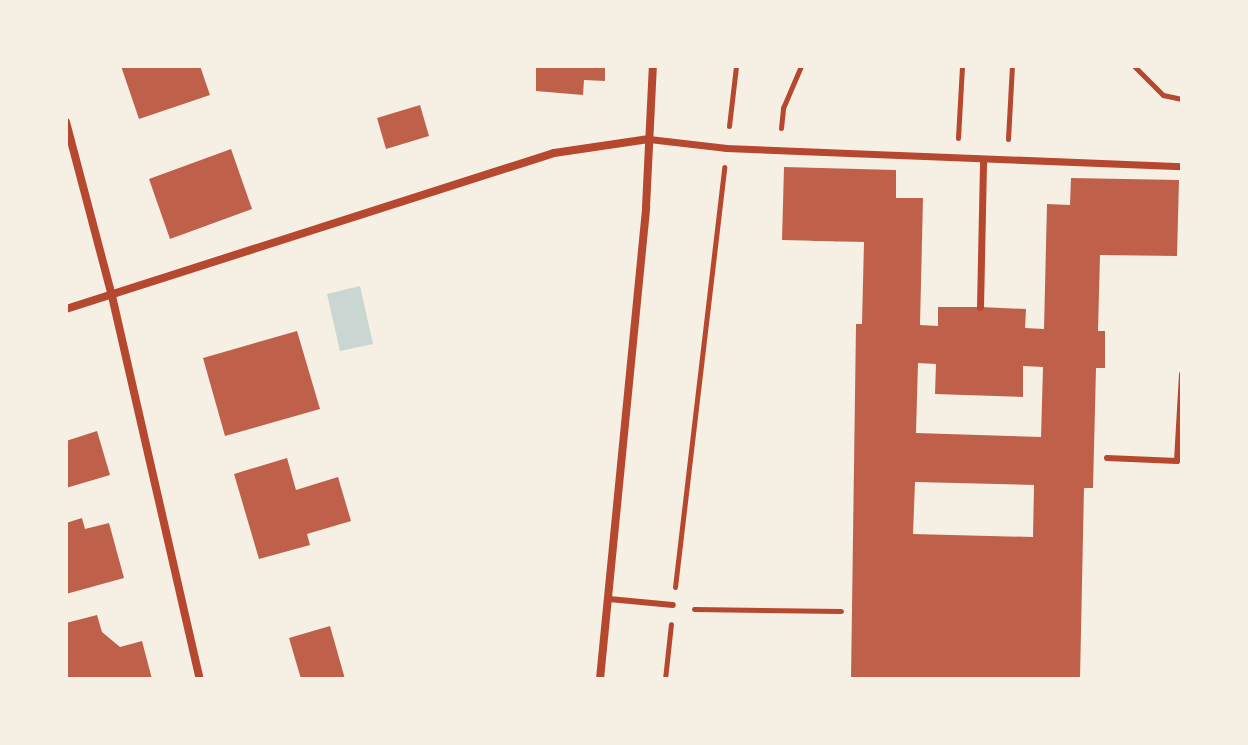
<!DOCTYPE html>
<style>
body{margin:0}
#map{position:relative;width:1248px;height:745px;overflow:hidden;background:#f6efe4;font-family:"Zilla Slab",serif}
div>[style]{position:absolute}
[style*='--x']{left:calc(var(--x)*1px);top:calc(var(--y)*1px);width:calc(var(--w)*1px);rotate:calc(var(--a)*1deg)}
.water>*{inset:0;background:#c9d6d2}
.building>*{inset:0;background:#bf614a}
.path>*{height:5px;margin:-2.5px;padding:0 2.5px;transform-origin:2.5px;border-radius:2.5px;background:#b5482f}
.service>*{height:6px;margin:-3px;padding:0 3px;transform-origin:3px;border-radius:3px;background:#b5482f}
.pedestrian>*{height:7px;margin:-3.5px;padding:0 3.5px;transform-origin:3.5px;border-radius:3.5px;background:#b5482f}
.minor>*{height:8px;margin:-4px;padding:0 4px;transform-origin:4px;border-radius:4px;background:#b5482f}
span{translate:-50% -50%;white-space:nowrap;text-align:center;line-height:1.15;-webkit-text-stroke:8px #f6efe4;paint-order:stroke}
.frame{position:absolute;inset:0;border:68px solid #f6efe4;pointer-events:none}
</style>
<div id="map">
<div class="water">
<i style="clip-path:polygon(360px 286px,373px 344px,340px 351px,327px 294px)"></i>
</div>
<div class="building">
<i style="clip-path:polygon(121px 66px,200px 66px,210px 95px,139px 119px)"></i>
<i style="clip-path:polygon(536px 66px,605px 66px,605px 81px,584px 80px,583px 95px,536px 91px)"></i>
<i style="clip-path:polygon(420px 105px,429px 136px,386px 149px,377px 118px)"></i>
<i style="clip-path:polygon(231px 149px,252px 209px,170px 239px,149px 179px)"></i>
<i style="clip-path:polygon(evenodd,784px 167px,896px 170px,896px 198px,923px 198px,920px 325px,938px 326px,938px 307px,980px 307px,1026px 309px,1025px 328px,1044px 329px,1047px 204px,1070px 205px,1071px 178px,1179px 180px,1177px 256px,1100px 255px,1098px 331px,1105px 331px,1105px 368px,1096px 368px,1093px 488px,1084px 488px,1080px 679px,851px 679px,856px 324px,862px 324px,864px 242px,782px 240px,784px 167px,918px 363px,936px 364px,935px 394px,1023px 397px,1023px 366px,1043px 367px,1041px 437px,916px 433px,918px 363px,784px 167px,915px 482px,1034px 485px,1033px 537px,913px 534px,915px 482px)"></i>
<i style="clip-path:polygon(297px 331px,320px 409px,225px 436px,203px 358px)"></i>
<i style="clip-path:polygon(97px 431px,110px 475px,66px 488px,66px 441px)"></i>
<i style="clip-path:polygon(287px 458px,296px 490px,338px 477px,351px 521px,307px 534px,310px 545px,259px 559px,234px 474px)"></i>
<i style="clip-path:polygon(82px 518px,85px 529px,109px 523px,124px 578px,66px 594px,66px 523px)"></i>
<i style="clip-path:polygon(97px 615px,102px 632px,120px 647px,142px 641px,152px 679px,66px 679px,66px 623px)"></i>
<i style="clip-path:polygon(330px 626px,345px 679px,301px 679px,289px 638px)"></i>
</div>
<div class="path">
<i style="--x:1134;--y:66;--w:41;--a:45"></i>
<i style="--x:1163;--y:95;--w:19;--a:12"></i>
<i style="--x:729;--y:126;--w:60;--a:-83.3"></i>
<i style="--x:781;--y:128;--w:20;--a:-84"></i>
<i style="--x:783;--y:108;--w:46;--a:-66.8"></i>
<i style="--x:958;--y:138;--w:72;--a:-86.8"></i>
<i style="--x:1008;--y:139;--w:73;--a:-86.9"></i>
<i style="--x:675;--y:587;--w:423;--a:-83.3"></i>
<i style="--x:694;--y:609;--w:147;--a:0.8"></i>
<i style="--x:665;--y:679;--w:55;--a:-83.8"></i>
</div>
<div class="service">
<i style="--x:1107;--y:458;--w:70;--a:2.5"></i>
<i style="--x:1177;--y:461;--w:87;--a:-86.7"></i>
<i style="--x:609;--y:599;--w:64;--a:5.4"></i>
</div>
<div class="pedestrian">
<i style="--x:649;--y:139;--w:78;--a:6.7"></i>
<i style="--x:726;--y:148;--w:456;--a:2.3"></i>
<i style="--x:980;--y:307;--w:147;--a:-88.8"></i>
</div>
<div class="minor">
<i style="--x:66;--y:122;--w:180;--a:75.2"></i>
<i style="--x:112;--y:296;--w:393;--a:77.1"></i>
<i style="--x:66;--y:309;--w:512;--a:-17.73"></i>
<i style="--x:554;--y:153;--w:96;--a:-8.4"></i>
<i style="--x:600;--y:679;--w:474;--a:-84.4"></i>
<i style="--x:646;--y:207;--w:141;--a:-87.2"></i>
</div>
<div class="frame"></div>
</div>
